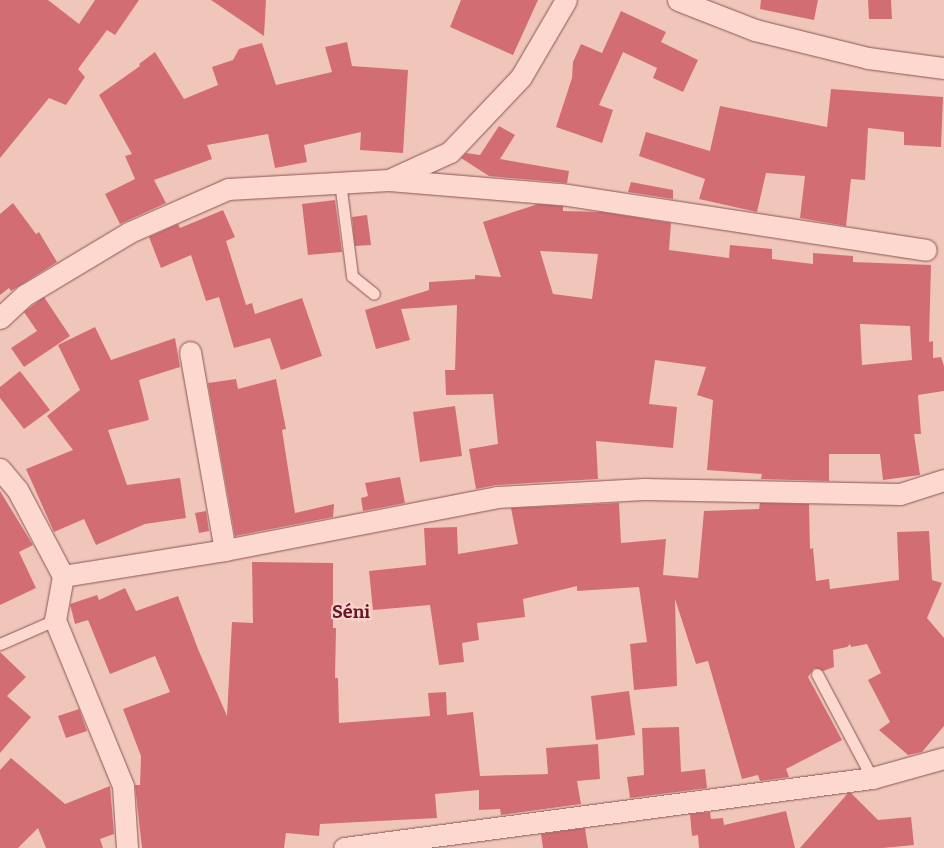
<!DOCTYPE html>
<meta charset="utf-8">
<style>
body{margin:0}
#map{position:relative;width:944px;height:848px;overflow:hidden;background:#f1c6ba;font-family:Bitter,serif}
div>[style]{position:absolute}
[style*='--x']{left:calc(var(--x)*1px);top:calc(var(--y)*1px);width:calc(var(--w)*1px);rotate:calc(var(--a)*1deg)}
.building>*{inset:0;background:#d36d74}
.roads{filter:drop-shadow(0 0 1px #895653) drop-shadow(0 0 1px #895653)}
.lane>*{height:11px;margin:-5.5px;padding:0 5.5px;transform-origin:5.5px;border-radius:5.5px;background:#fcd8ce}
.street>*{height:21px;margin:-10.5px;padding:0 10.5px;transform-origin:10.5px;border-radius:10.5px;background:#fcd8ce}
span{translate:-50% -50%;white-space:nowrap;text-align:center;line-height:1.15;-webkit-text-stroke:4px #f8d5ca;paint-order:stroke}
.district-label{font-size:18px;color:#67162c;font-weight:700}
</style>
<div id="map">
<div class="building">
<i style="clip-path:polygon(0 0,48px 0,79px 24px,95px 0,139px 0,115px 35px,107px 30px,78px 69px,85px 77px,66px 105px,49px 98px,0 158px)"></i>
<i style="clip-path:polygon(211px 0,266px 0,264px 36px)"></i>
<i style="clip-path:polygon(461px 0,538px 0,513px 55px,450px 27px)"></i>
<i style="clip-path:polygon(761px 0,818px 0,814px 20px,760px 9px)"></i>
<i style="clip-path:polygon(868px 0,891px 0,892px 19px,869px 19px)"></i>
<i style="clip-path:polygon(621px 11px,666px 32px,661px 42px,698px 60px,683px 92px,653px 78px,657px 68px,623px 52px,599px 105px,613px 110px,602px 143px,556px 127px,572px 78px,573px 62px,581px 44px,602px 53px)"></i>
<i style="clip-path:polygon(347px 42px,352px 66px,408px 70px,403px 153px,360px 150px,361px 132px,304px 145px,307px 162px,275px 168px,268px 134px,207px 145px,212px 159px,154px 180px,166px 203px,120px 224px,105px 194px,135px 179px,125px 156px,132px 154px,99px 95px,140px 66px,139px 64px,155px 52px,184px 99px,218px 85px,212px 67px,233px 60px,239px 49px,262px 43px,276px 85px,332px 72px,325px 47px)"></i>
<i style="clip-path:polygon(831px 89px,943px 97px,941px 147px,904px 145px,904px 132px,868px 128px,865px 180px,851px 179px,846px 226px,800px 218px,805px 176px,766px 173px,757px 212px,699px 199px,705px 179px,639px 156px,646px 132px,710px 151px,720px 106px,827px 127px)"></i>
<i style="clip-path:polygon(499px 126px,515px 135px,500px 159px,569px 171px,567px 183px,489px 176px,461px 158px,466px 153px,480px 155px)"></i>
<i style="clip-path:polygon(631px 182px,673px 190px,673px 199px,628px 192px)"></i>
<i style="clip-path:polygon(335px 200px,342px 252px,308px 255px,302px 204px)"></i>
<i style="clip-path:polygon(13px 203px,36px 234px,39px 232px,57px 262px,11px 291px,9px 288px,0 295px,0 214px)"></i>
<i style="clip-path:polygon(evenodd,538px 204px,563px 206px,563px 211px,602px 212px,671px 223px,669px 250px,729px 258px,730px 245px,772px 249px,772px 259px,813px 264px,813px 253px,853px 256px,853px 262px,931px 265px,929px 342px,933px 341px,933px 358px,941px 357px,944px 366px,944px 391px,918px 395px,921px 434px,914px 434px,920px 475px,883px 480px,880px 454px,829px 454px,829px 481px,761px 479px,762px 474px,707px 470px,713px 400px,697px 395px,706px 367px,655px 360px,649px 404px,677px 407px,673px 448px,596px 441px,598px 479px,496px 485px,476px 489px,469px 449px,498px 444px,493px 394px,446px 395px,445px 370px,455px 370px,457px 305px,401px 309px,410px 340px,376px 349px,365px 310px,429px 290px,429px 282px,475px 279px,475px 275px,501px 277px,483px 222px,538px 204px,540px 251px,598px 254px,592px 299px,553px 294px,540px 251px,538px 204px,860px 324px,910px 326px,912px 360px,862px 365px,860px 324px)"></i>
<i style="clip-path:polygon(223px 210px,235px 237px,226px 241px,246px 305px,252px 303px,255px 314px,302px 298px,322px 356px,281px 370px,270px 338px,234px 348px,219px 297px,206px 301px,191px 255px,161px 268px,149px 237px,178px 224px,180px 228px)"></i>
<i style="clip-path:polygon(367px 215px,371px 245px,355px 246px,352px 217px)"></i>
<i style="clip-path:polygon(44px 297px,70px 336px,24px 367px,11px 348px,37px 331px,24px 312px)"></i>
<i style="clip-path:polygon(95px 327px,111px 360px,175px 338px,180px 367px,139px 380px,149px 420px,108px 430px,127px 485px,180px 478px,186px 518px,145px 524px,96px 545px,84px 519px,54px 532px,26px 469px,73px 450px,47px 416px,80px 390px,58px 345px)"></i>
<i style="clip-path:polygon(20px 371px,50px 410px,24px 429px,0 398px,0 387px)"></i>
<i style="clip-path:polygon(236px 379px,238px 389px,276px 379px,286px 429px,282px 430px,295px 513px,334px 504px,333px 517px,235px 536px,208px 383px)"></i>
<i style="clip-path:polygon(455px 406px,462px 456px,420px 462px,413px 412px)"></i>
<i style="clip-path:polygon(400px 477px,405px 503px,363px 511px,361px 498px,368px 496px,365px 483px)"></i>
<i style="clip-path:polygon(0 491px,33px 545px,19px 552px,36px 588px,0 605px)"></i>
<i style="clip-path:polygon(619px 503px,621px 543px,666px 539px,663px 575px,698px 578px,704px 511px,759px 509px,760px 503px,809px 504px,810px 549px,813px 548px,816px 581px,829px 579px,830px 589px,899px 580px,897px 532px,929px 531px,932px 580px,942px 583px,927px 618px,944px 638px,944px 726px,922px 752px,908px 755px,879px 730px,890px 722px,868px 680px,881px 673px,867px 644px,851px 647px,850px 644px,847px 647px,833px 650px,834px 667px,823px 671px,814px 668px,808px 677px,842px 740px,786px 769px,789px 777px,760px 781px,758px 775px,742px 779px,708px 661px,696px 664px,675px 599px,677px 686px,634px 690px,630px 644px,647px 642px,639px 587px,577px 591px,577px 586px,523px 599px,525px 617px,477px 623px,479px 640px,462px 643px,464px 662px,439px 665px,430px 605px,373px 610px,369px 571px,426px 565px,424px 528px,457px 527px,458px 554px,518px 544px,511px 508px)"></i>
<i style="clip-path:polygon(206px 511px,209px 531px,199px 533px,195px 513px)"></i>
<i style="clip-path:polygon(252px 562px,333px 563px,333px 628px,336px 628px,335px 678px,338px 678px,339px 723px,430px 716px,428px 693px,446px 692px,447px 715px,473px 712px,480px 776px,548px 774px,546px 748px,598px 744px,600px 779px,577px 781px,581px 804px,501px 815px,500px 809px,479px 810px,479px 790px,435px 794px,437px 818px,320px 824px,319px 836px,286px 833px,284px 848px,142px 848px,135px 785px,140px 785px,141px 756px,123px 709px,170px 692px,155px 656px,110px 674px,88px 620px,75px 624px,70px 604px,97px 595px,99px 600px,125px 588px,136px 611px,178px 596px,198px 649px,227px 716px,232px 622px,253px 623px)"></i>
<i style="clip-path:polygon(0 652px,26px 677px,7px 696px,31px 717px,0 753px)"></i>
<i style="clip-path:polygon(629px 691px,635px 735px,596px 740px,591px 696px)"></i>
<i style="clip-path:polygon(79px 709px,87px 731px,66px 738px,58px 716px)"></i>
<i style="clip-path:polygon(679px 727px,681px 772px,705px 769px,707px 788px,630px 798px,627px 777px,644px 775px,642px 728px)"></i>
<i style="clip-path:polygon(11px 758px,65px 804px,110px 786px,114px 834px,100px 839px,103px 848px,46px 848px,38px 828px,18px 848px,0 848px,0 770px)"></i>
<i style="clip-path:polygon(848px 793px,851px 793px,878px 820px,911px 817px,914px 845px,883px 848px,800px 848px)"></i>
<i style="clip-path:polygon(786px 811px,795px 848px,699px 848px,698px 835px,692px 836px,690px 814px,710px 812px,711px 819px,723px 818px,724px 825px)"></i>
<i style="clip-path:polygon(585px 828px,588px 848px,543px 848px,541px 834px)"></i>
</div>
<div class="roads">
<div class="lane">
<i style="--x:340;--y:182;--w:95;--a:82.7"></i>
<i style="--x:352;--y:276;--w:28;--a:39"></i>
<i style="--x:0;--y:644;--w:60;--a:-23.6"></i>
<i style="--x:817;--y:674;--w:118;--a:62.1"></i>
</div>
<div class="street">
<i style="--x:678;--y:0;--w:83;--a:21.3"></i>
<i style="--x:755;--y:30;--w:116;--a:13.9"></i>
<i style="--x:868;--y:58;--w:77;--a:7.5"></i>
<i style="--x:391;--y:179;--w:65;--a:-24.6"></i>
<i style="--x:450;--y:152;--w:103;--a:-46.6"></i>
<i style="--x:521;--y:77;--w:89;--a:-59.7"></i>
<i style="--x:0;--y:318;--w:34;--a:-43"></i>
<i style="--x:25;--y:295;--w:122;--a:-31"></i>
<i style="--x:130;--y:232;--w:107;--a:-23.7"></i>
<i style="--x:228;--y:189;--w:161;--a:-3.2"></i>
<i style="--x:389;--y:180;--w:173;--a:4.7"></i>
<i style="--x:561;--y:194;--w:369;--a:8.7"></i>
<i style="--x:190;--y:352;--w:201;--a:80"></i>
<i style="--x:0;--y:469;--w:26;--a:50"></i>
<i style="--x:17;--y:489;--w:98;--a:62.1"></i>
<i style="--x:63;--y:576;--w:45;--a:100.3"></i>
<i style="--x:55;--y:620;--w:179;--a:67.7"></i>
<i style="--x:123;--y:786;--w:62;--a:86.3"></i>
<i style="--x:63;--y:576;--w:164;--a:-9.1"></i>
<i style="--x:225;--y:550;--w:277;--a:-11"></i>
<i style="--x:497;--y:497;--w:147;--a:-3.1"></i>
<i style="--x:644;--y:489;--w:256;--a:1.1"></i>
<i style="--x:900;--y:494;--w:46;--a:-17.7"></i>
<i style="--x:344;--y:848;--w:533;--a:-7.55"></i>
<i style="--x:872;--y:778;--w:75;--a:-15.5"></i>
</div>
</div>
<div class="district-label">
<span style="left:351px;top:612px">Séni</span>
</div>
</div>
